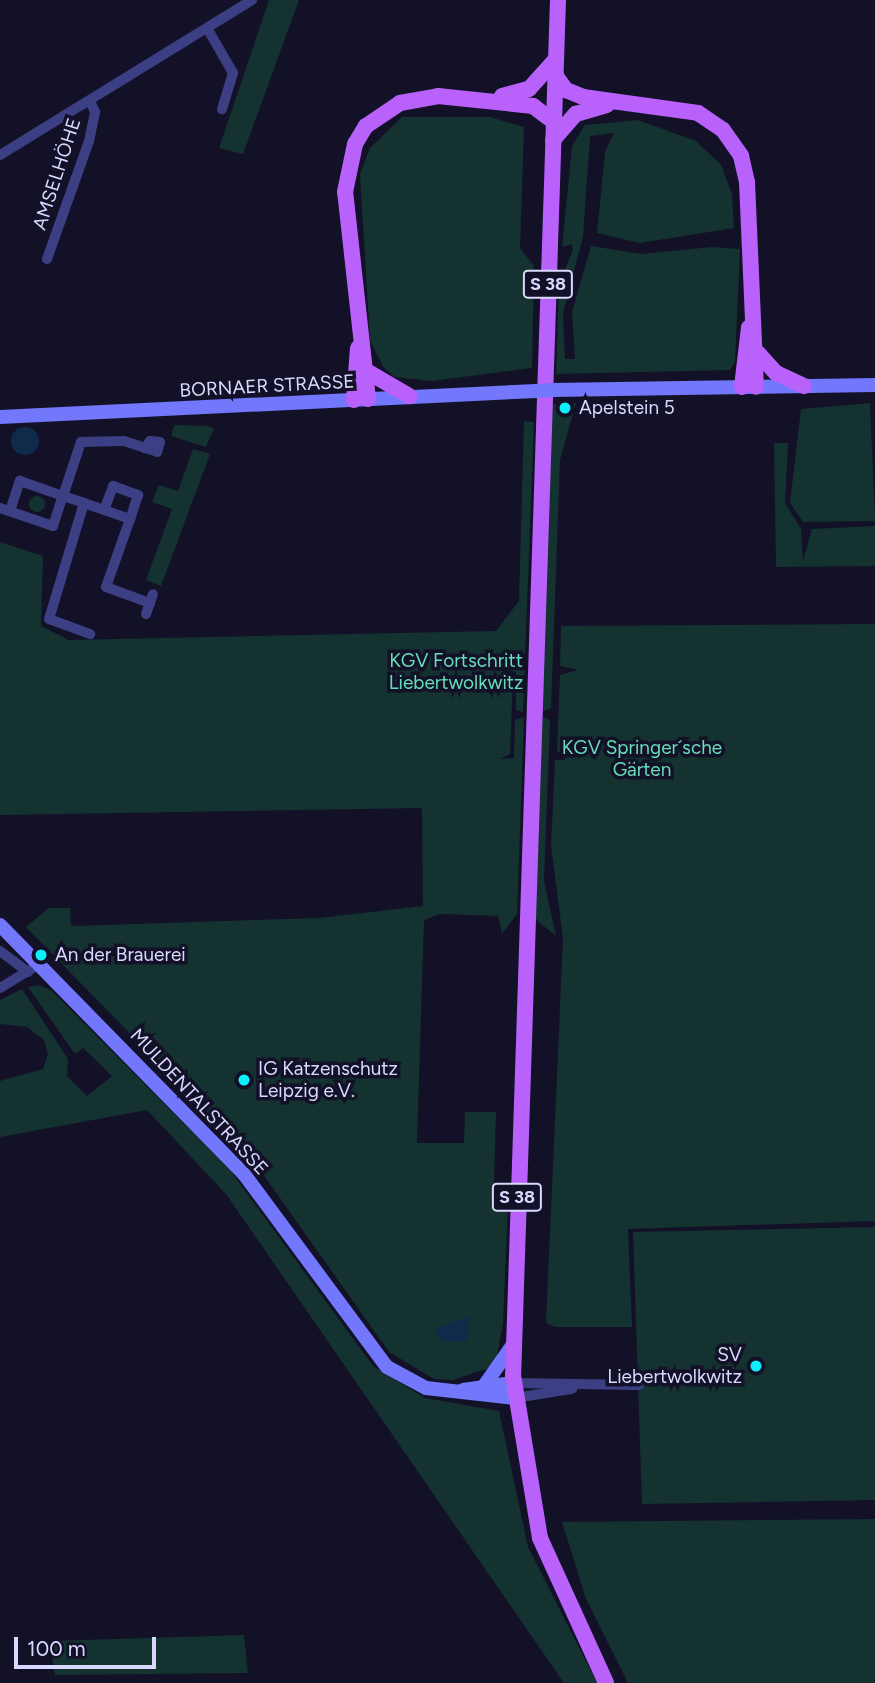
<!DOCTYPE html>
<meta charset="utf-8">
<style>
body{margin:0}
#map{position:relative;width:875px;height:1683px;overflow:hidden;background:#131128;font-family:Figtree,sans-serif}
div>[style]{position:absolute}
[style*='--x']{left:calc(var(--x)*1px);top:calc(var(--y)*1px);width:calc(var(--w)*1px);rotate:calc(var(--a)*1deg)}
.green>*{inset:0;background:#14322f}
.round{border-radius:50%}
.water>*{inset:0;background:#102a4c}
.street>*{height:10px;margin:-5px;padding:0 5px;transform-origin:5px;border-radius:5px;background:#3d3f85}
.secondary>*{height:14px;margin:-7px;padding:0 7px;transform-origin:7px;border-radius:7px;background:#7277fb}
.primary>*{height:16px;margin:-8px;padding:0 8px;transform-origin:8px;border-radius:8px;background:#b962fb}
.secondary-bridge>*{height:14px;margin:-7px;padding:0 7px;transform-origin:7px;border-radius:7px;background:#7277fb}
.dots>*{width:19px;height:19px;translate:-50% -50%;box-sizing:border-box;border:4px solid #131128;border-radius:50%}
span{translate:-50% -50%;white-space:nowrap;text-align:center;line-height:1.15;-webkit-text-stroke:7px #131128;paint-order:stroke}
.shield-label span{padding:2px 5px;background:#131128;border:2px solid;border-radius:5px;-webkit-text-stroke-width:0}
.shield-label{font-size:18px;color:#dad8fe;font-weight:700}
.street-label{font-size:19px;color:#dad8fe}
.poi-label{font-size:19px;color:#dad8fe}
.left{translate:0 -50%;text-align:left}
.right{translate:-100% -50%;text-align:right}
.park-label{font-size:19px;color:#65ddb8}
.scale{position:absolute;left:14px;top:1637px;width:142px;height:32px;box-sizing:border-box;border:4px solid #dad8fe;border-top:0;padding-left:9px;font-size:21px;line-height:24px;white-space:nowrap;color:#dad8fe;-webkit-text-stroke:5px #131128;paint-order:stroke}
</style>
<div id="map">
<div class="green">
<i style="clip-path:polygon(269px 0,299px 0,243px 154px,219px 148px)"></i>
<i style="clip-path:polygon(402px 117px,490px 117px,524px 127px,520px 248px,534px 266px,532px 368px,432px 381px,395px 377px,383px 367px,370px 340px,360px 174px,370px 148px)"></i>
<i style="clip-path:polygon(638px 120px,696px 141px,721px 165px,732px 194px,734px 228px,640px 243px,597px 233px,605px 152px,614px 133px,590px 136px,583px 237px,563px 313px,565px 359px,575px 359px,572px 312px,591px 246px,642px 254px,712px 247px,740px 249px,735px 362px,730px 370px,556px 374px,559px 284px,573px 250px,572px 244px,562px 247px,572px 146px,585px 125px)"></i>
<i style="clip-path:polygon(576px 403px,560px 460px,551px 708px,542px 712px,552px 404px)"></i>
<i style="clip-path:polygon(870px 403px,875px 521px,803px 522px,790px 503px,801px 409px)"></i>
<i style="clip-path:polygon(524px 421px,534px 422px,523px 712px,516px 710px,516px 672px,499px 669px,513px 678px,510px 754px,500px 759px,514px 758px,515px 720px,524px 717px,517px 914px,502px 934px,498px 916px,440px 914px,424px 920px,417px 1143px,464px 1143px,465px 1112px,496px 1112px,494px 1183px,509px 1183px,503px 1323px,495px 1366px,453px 1380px,434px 1379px,389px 1352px,253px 1160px,26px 927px,49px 908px,70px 908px,71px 926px,319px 918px,423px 906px,422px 808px,0 815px,0 542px,43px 556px,41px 626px,69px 640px,496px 631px,519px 601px)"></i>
<i style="clip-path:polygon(174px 425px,206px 426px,214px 428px,206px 447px,171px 436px)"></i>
<i style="clip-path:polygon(774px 443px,788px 443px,785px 503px,801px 529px,803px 561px,812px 529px,875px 526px,875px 566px,776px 567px)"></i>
<i style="clip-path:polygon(193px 449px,210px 454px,161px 586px,146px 580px,172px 509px,152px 502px,159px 485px,178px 491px)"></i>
<i class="round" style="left:29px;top:496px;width:16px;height:16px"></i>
<i style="clip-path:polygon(875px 624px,875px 1221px,628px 1229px,632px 1327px,555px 1327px,546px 1323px,563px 939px,551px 845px,555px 760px,566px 760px,557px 750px,560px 675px,578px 670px,560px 666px,561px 626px)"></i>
<i style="clip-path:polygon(541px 716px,550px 720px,544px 881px,556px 936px,535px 919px)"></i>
<i style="clip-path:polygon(38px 985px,51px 990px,230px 1170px,373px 1366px,425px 1398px,499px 1411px,528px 1547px,597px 1683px,564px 1683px,226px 1194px,147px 1110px,0 1137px,0 1081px,43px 1069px,48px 1054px,44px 1040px,27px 1027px,0 1024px,0 1000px,22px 989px,68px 1059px,67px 1076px,87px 1096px,112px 1076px,83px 1048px,75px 1054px,28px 987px)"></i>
<i style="clip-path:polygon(875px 1227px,875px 1500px,642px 1504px,633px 1232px)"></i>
<i style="clip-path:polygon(875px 1519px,875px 1683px,628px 1683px,586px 1599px,562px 1522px)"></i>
<i style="clip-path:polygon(244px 1635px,248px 1673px,55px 1675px,50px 1641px)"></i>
</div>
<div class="water">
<i class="round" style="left:11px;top:427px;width:28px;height:28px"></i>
<i style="clip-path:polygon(469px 1316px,466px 1341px,442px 1341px,435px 1329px)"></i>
</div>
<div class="street">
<i style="--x:207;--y:28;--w:52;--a:60"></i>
<i style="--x:233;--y:73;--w:38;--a:107"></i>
<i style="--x:0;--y:155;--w:296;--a:-31.6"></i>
<i style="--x:47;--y:259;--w:125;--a:-70.4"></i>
<i style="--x:89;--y:141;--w:30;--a:-78"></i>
<i style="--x:95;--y:112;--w:12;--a:-114"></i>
<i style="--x:84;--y:503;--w:49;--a:19.2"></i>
<i style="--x:130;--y:519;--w:72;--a:109.4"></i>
<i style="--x:106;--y:587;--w:47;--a:20"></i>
<i style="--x:0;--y:508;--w:56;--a:18.8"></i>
<i style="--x:53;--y:526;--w:32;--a:-72"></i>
<i style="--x:63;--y:496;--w:22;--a:18"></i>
<i style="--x:84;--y:503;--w:121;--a:106.8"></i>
<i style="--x:49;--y:619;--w:44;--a:20.1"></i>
<i style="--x:104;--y:510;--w:26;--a:-69"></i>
<i style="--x:113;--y:486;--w:27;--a:20"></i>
<i style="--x:138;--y:495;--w:25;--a:108"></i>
<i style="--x:10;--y:511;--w:32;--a:-72"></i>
<i style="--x:20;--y:481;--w:46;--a:19.2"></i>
<i style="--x:63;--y:496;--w:57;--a:-71.6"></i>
<i style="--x:81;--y:442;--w:43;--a:-1.3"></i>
<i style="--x:124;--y:441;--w:35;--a:18"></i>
<i style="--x:157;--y:452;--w:10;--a:-73"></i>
<i style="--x:160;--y:442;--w:10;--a:-174"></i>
<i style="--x:150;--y:441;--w:9;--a:126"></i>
<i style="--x:146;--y:614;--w:21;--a:-71"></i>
<i style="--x:0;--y:951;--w:35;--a:37"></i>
<i style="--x:0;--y:988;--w:46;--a:-31.6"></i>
<i style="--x:513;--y:1383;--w:126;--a:0.9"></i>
<i style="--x:515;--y:1398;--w:58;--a:-9"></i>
</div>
<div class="secondary">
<i style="--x:552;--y:390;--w:323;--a:-0.9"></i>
<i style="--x:0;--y:417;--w:537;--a:-2.78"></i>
<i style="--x:0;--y:925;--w:349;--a:45.6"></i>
<i style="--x:244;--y:1174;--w:240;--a:53.5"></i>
<i style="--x:387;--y:1367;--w:44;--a:28.3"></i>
<i style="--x:426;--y:1388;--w:89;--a:6.5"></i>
<i style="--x:484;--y:1386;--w:49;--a:-55"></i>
<i style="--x:463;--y:1390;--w:50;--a:-8"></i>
</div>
<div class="primary">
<i style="--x:558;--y:0;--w:1376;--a:91.87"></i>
<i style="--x:513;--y:1375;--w:165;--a:80.6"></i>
<i style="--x:540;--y:1538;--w:159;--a:65.5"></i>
<i style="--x:555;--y:75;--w:19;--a:54"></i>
<i style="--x:566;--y:90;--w:18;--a:22"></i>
<i style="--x:583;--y:97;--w:116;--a:7.9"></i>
<i style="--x:698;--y:113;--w:30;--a:34"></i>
<i style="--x:723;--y:130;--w:32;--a:55"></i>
<i style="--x:741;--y:156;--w:27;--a:77"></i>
<i style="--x:747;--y:182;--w:205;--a:87.5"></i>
<i style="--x:502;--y:96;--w:28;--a:-15"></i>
<i style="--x:529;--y:89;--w:39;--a:-48"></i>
<i style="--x:553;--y:140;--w:35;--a:-49"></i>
<i style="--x:576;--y:114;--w:32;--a:-16"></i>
<i style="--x:758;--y:353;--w:27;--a:48"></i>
<i style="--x:776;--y:373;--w:31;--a:25"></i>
<i style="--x:368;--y:372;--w:48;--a:30.3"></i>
<i style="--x:742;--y:387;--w:60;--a:-83.3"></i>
<i style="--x:368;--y:399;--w:208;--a:-96.3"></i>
<i style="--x:345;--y:192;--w:49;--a:-78.2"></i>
<i style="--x:355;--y:144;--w:21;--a:-59"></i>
<i style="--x:366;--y:126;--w:41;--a:-34.1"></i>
<i style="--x:400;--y:103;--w:39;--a:-10"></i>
<i style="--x:438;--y:96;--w:96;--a:6"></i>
<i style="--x:533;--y:106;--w:25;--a:37"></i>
<i style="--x:354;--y:400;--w:52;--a:-85.6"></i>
</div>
<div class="secondary-bridge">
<i style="--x:536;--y:391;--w:16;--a:-4"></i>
</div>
<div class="dots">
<i style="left:565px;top:408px;background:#0aeff9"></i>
<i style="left:41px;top:955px;background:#0aeff9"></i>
<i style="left:244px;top:1080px;background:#0aeff9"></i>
<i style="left:756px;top:1366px;background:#0aeff9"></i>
</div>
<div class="shield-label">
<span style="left:548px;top:284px">S 38</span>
<span style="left:517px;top:1197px">S 38</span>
</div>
<div class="street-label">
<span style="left:57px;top:174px;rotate:-72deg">AMSELHÖHE</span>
<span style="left:267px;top:386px;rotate:-3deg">BORNAER STRASSE</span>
<span style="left:199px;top:1102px;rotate:47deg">MULDENTALSTRASSE</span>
</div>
<div class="poi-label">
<span class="left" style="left:579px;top:408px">Apelstein 5</span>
<span class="left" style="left:55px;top:955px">An der Brauerei</span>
<span class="left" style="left:258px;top:1080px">IG Katzenschutz<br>Leipzig e.V.</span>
<span class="right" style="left:742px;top:1366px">SV<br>Liebertwolkwitz</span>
</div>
<div class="park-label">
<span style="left:456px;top:672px">KGV Fortschritt<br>Liebertwolkwitz</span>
<span style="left:642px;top:759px">KGV Springer´sche<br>Gärten</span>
</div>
<div class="scale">100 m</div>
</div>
